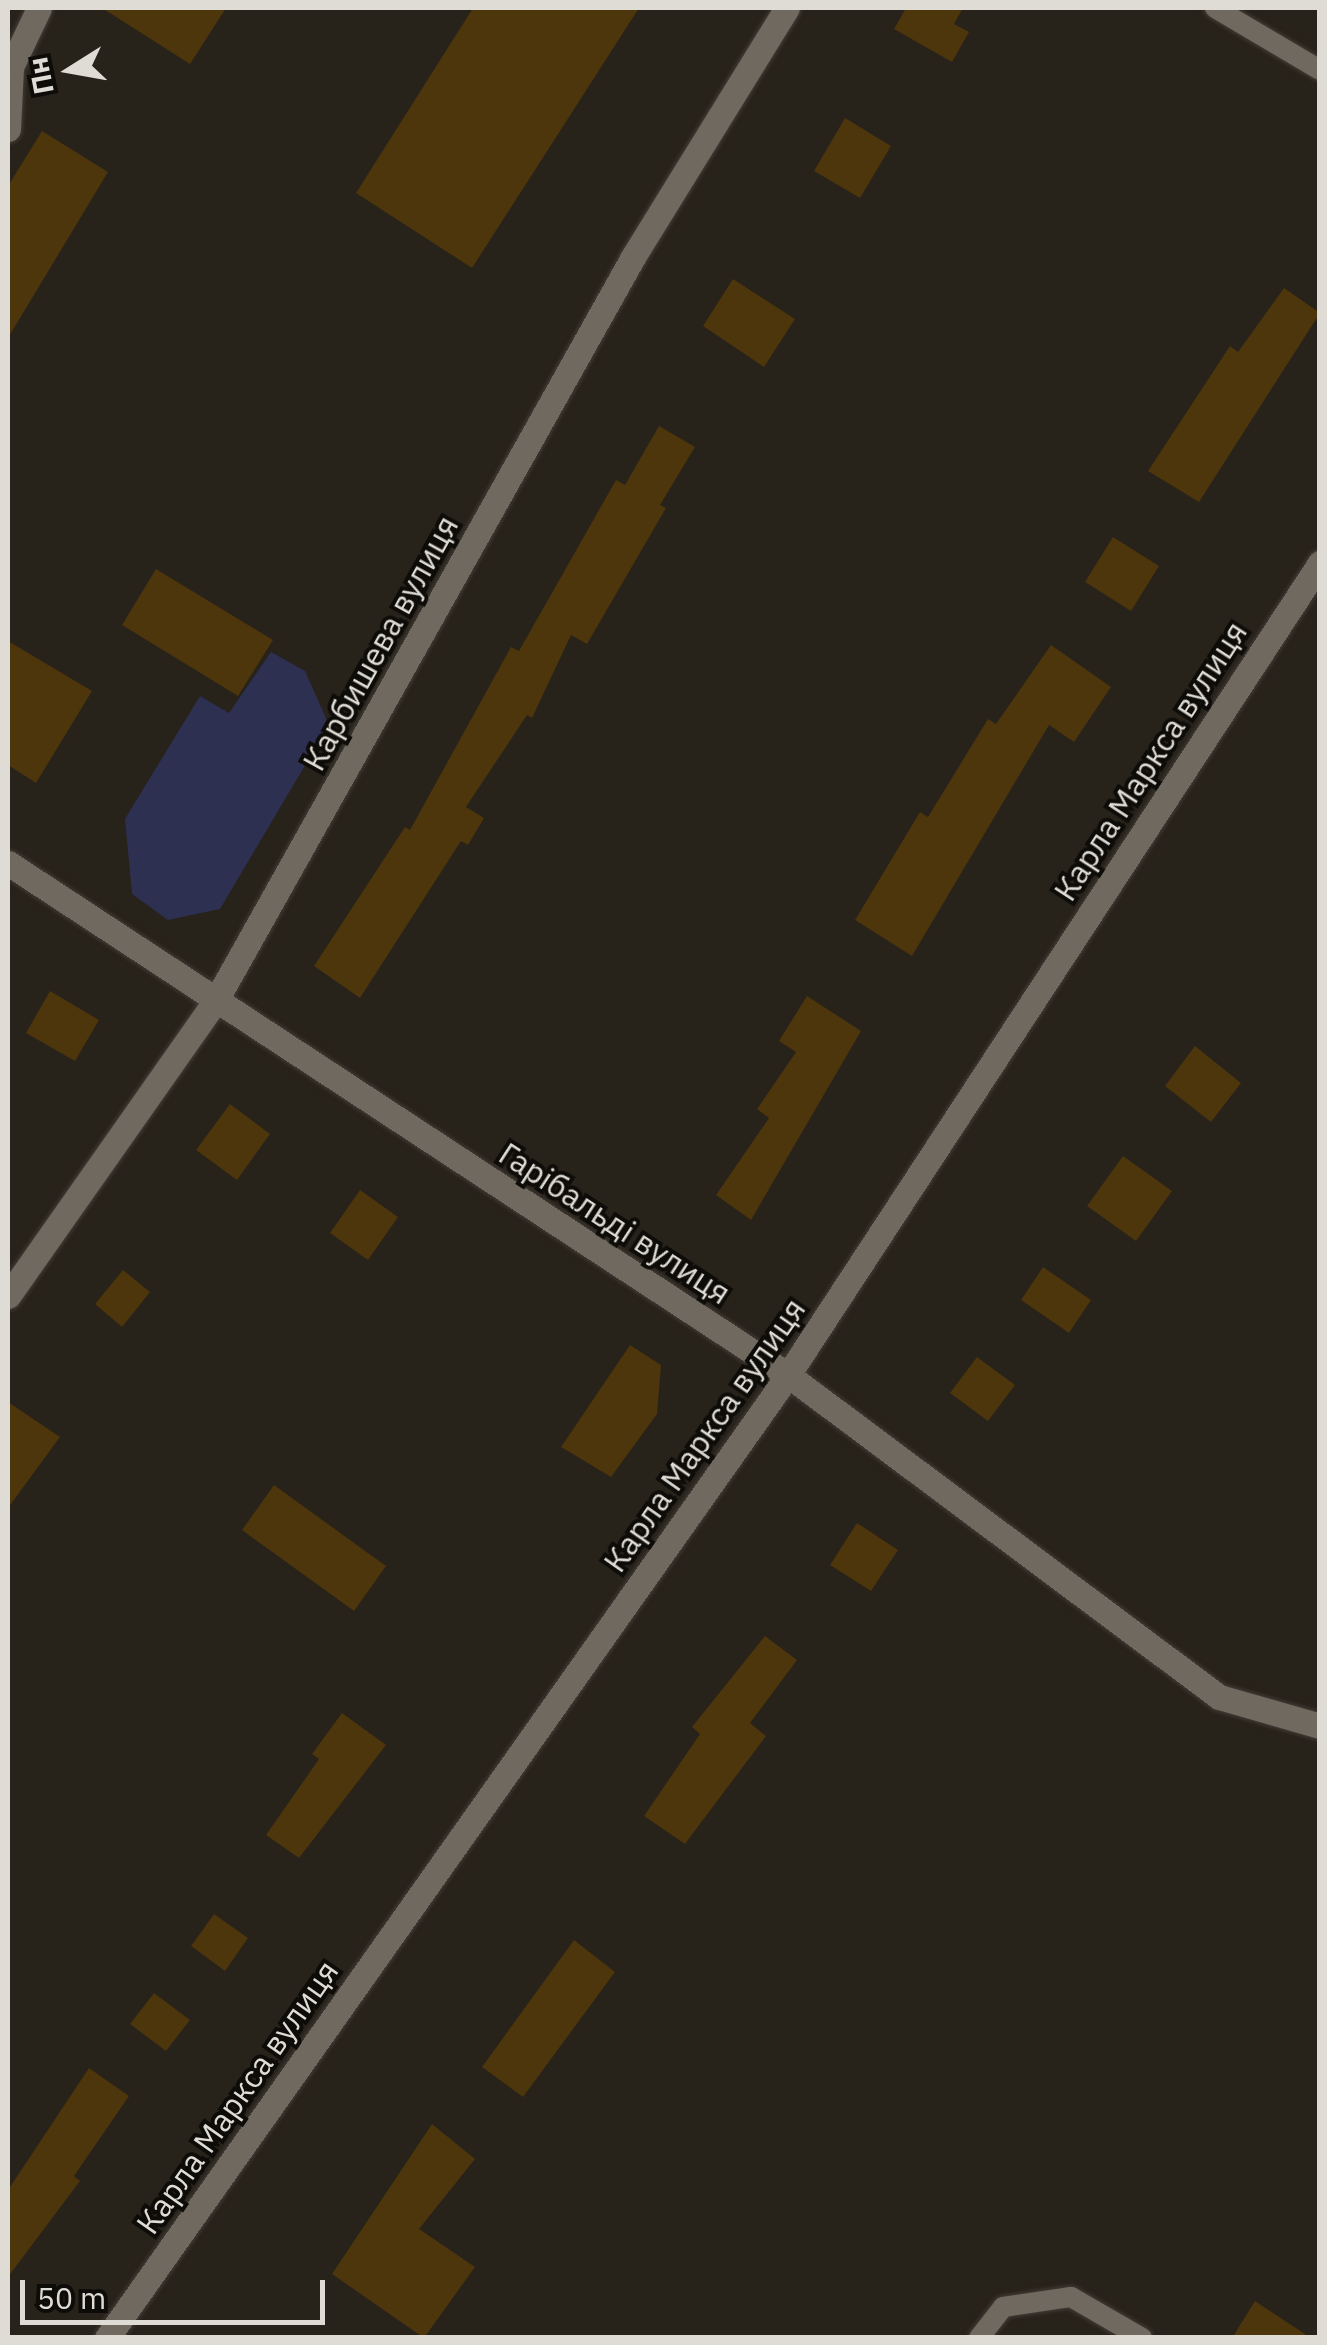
<!DOCTYPE html>
<meta charset="utf-8">
<style>
body{margin:0}
#map{position:relative;width:1327px;height:2345px;overflow:hidden;background:#27221a;font-family:"IBM Plex Sans",sans-serif}
div>[style]{position:absolute}
[style*='--x']{left:calc(var(--x)*1px);top:calc(var(--y)*1px);width:calc(var(--w)*1px);rotate:calc(var(--a)*1deg)}
.green>*{inset:0;background:#2d3051}
.building>*{inset:0;background:#4d350c}
.roads{filter:drop-shadow(0 0 2px #423d37) drop-shadow(0 0 2px #423d37)}
.service>*{height:20px;margin:-10px;padding:0 10px;transform-origin:10px;border-radius:10px;background:#6f6960}
.minor>*{height:25px;margin:-12.5px;padding:0 12.5px;transform-origin:12.5px;border-radius:12.5px;background:#6f6960}
.tertiary>*{height:25px;margin:-12.5px;padding:0 12.5px;transform-origin:12.5px;border-radius:12.5px;background:#6f6960}
span{translate:-50% -50%;white-space:nowrap;text-align:center;line-height:1.15;-webkit-text-stroke:8px #0e0c08;paint-order:stroke}
.street-label{font-size:32px;color:#dfdcd6}
.frame{position:absolute;inset:0;border:10px solid #dfdcd6;pointer-events:none}
.north{position:absolute;left:20px;top:20px;width:100px;height:100px;-webkit-text-stroke:8px #0e0c08;paint-order:stroke;rotate:259deg;font-size:28px;font-weight:700;line-height:40px;text-align:center;color:#dfdcd6}
.north::after{content:'';display:block;margin:auto;width:35px;height:45px;background:#dfdcd6;clip-path:polygon(50% 0,100% 100%,50% 72%,0 100%)}
.scale{position:absolute;left:20px;top:2280px;width:305px;height:45px;box-sizing:border-box;border:5px solid #dfdcd6;border-top:0;padding-left:12px;font-size:30px;line-height:35px;white-space:nowrap;color:#dfdcd6;-webkit-text-stroke:8px #0e0c08;paint-order:stroke}
</style>
<div id="map">
<div class="green">
<i style="clip-path:polygon(271px 652px,305px 671px,329px 725px,220px 909px,168px 920px,132px 894px,125px 819px,200px 696px,229px 713px)"></i>
</div>
<div class="building">
<i style="clip-path:polygon(102px 8px,226px 8px,190px 64px)"></i>
<i style="clip-path:polygon(473px 8px,639px 8px,472px 268px,356px 193px)"></i>
<i style="clip-path:polygon(906px 8px,963px 8px,954px 24px,969px 32px,952px 62px,894px 29px)"></i>
<i style="clip-path:polygon(845px 118px,891px 146px,860px 198px,814px 171px)"></i>
<i style="clip-path:polygon(42px 131px,108px 172px,8px 338px,8px 186px)"></i>
<i style="clip-path:polygon(733px 279px,795px 319px,764px 367px,703px 326px)"></i>
<i style="clip-path:polygon(1284px 288px,1320px 313px,1199px 502px,1148px 471px,1230px 346px,1238px 352px)"></i>
<i style="clip-path:polygon(659px 426px,695px 447px,660px 505px,666px 508px,587px 644px,571px 635px,532px 718px,527px 715px,466px 807px,484px 818px,468px 845px,461px 841px,360px 998px,314px 966px,405px 827px,410px 830px,511px 647px,519px 651px,616px 480px,625px 485px)"></i>
<i style="clip-path:polygon(1113px 537px,1159px 566px,1131px 611px,1085px 582px)"></i>
<i style="clip-path:polygon(156px 569px,273px 640px,238px 696px,122px 625px)"></i>
<i style="clip-path:polygon(8px 641px,92px 691px,36px 783px,8px 765px)"></i>
<i style="clip-path:polygon(1051px 645px,1111px 687px,1074px 742px,1049px 725px,912px 956px,855px 920px,920px 812px,928px 817px,988px 719px,996px 724px)"></i>
<i style="clip-path:polygon(50px 991px,99px 1020px,75px 1061px,26px 1033px)"></i>
<i style="clip-path:polygon(807px 996px,861px 1031px,751px 1220px,716px 1195px,769px 1118px,757px 1109px,796px 1052px,779px 1041px)"></i>
<i style="clip-path:polygon(1195px 1046px,1241px 1083px,1211px 1122px,1165px 1086px)"></i>
<i style="clip-path:polygon(230px 1104px,270px 1134px,237px 1180px,196px 1150px)"></i>
<i style="clip-path:polygon(1123px 1156px,1172px 1191px,1136px 1241px,1087px 1206px)"></i>
<i style="clip-path:polygon(360px 1190px,398px 1217px,368px 1260px,330px 1233px)"></i>
<i style="clip-path:polygon(1043px 1267px,1091px 1300px,1069px 1333px,1021px 1300px)"></i>
<i style="clip-path:polygon(123px 1270px,150px 1292px,122px 1327px,95px 1304px)"></i>
<i style="clip-path:polygon(630px 1345px,661px 1365px,657px 1414px,611px 1477px,561px 1447px)"></i>
<i style="clip-path:polygon(977px 1357px,1015px 1385px,988px 1421px,950px 1393px)"></i>
<i style="clip-path:polygon(8px 1402px,60px 1437px,8px 1508px)"></i>
<i style="clip-path:polygon(274px 1485px,386px 1566px,354px 1611px,242px 1530px)"></i>
<i style="clip-path:polygon(857px 1523px,898px 1550px,871px 1591px,830px 1565px)"></i>
<i style="clip-path:polygon(765px 1636px,797px 1660px,750px 1723px,766px 1736px,685px 1844px,644px 1816px,700px 1734px,692px 1727px)"></i>
<i style="clip-path:polygon(342px 1713px,386px 1745px,299px 1858px,266px 1835px,319px 1759px,312px 1754px)"></i>
<i style="clip-path:polygon(214px 1914px,248px 1938px,225px 1971px,191px 1946px)"></i>
<i style="clip-path:polygon(574px 1940px,615px 1972px,523px 2097px,482px 2067px)"></i>
<i style="clip-path:polygon(154px 1993px,190px 2020px,166px 2051px,130px 2024px)"></i>
<i style="clip-path:polygon(89px 2068px,129px 2096px,74px 2176px,80px 2181px,8px 2277px,8px 2190px)"></i>
<i style="clip-path:polygon(432px 2124px,475px 2159px,419px 2229px,475px 2267px,424px 2338px,332px 2274px)"></i>
<i style="clip-path:polygon(1255px 2301px,1311px 2338px,1232px 2338px)"></i>
</div>
<div class="roads">
<div class="service">
<i style="--x:1215;--y:8;--w:122;--a:30.6"></i>
<i style="--x:979;--y:2338;--w:39;--a:-52"></i>
<i style="--x:1003;--y:2307;--w:69;--a:-8.4"></i>
<i style="--x:1071;--y:2297;--w:82;--a:30"></i>
</div>
<div class="minor">
<i style="--x:8;--y:129;--w:62;--a:-87.2"></i>
<i style="--x:11;--y:67;--w:65;--a:-64.6"></i>
<i style="--x:8;--y:1296;--w:360;--a:-54.9"></i>
<i style="--x:215;--y:1002;--w:854;--a:-60.7"></i>
<i style="--x:633;--y:257;--w:293;--a:-58.3"></i>
<i style="--x:788;--y:1375;--w:538;--a:36.76"></i>
<i style="--x:1219;--y:1697;--w:105;--a:16"></i>
</div>
<div class="tertiary">
<i style="--x:8;--y:863;--w:933;--a:33.28"></i>
<i style="--x:107;--y:2338;--w:1179;--a:-54.73"></i>
<i style="--x:788;--y:1375;--w:971;--a:-56.77"></i>
</div>
</div>
<div class="street-label">
<span style="left:380px;top:643px;rotate:-61deg">Карбишева вулиця</span>
<span style="left:1150px;top:761px;rotate:-57deg">Карла Маркса вулиця</span>
<span style="left:615px;top:1223px;rotate:33deg">Гарібальді вулиця</span>
<span style="left:704px;top:1435px;rotate:-55deg">Карла Маркса вулиця</span>
<span style="left:237px;top:2097px;rotate:-55deg">Карла Маркса вулиця</span>
</div>
<div class="frame"></div>
<div class="north">Пн</div>
<div class="scale">50 m</div>
</div>
